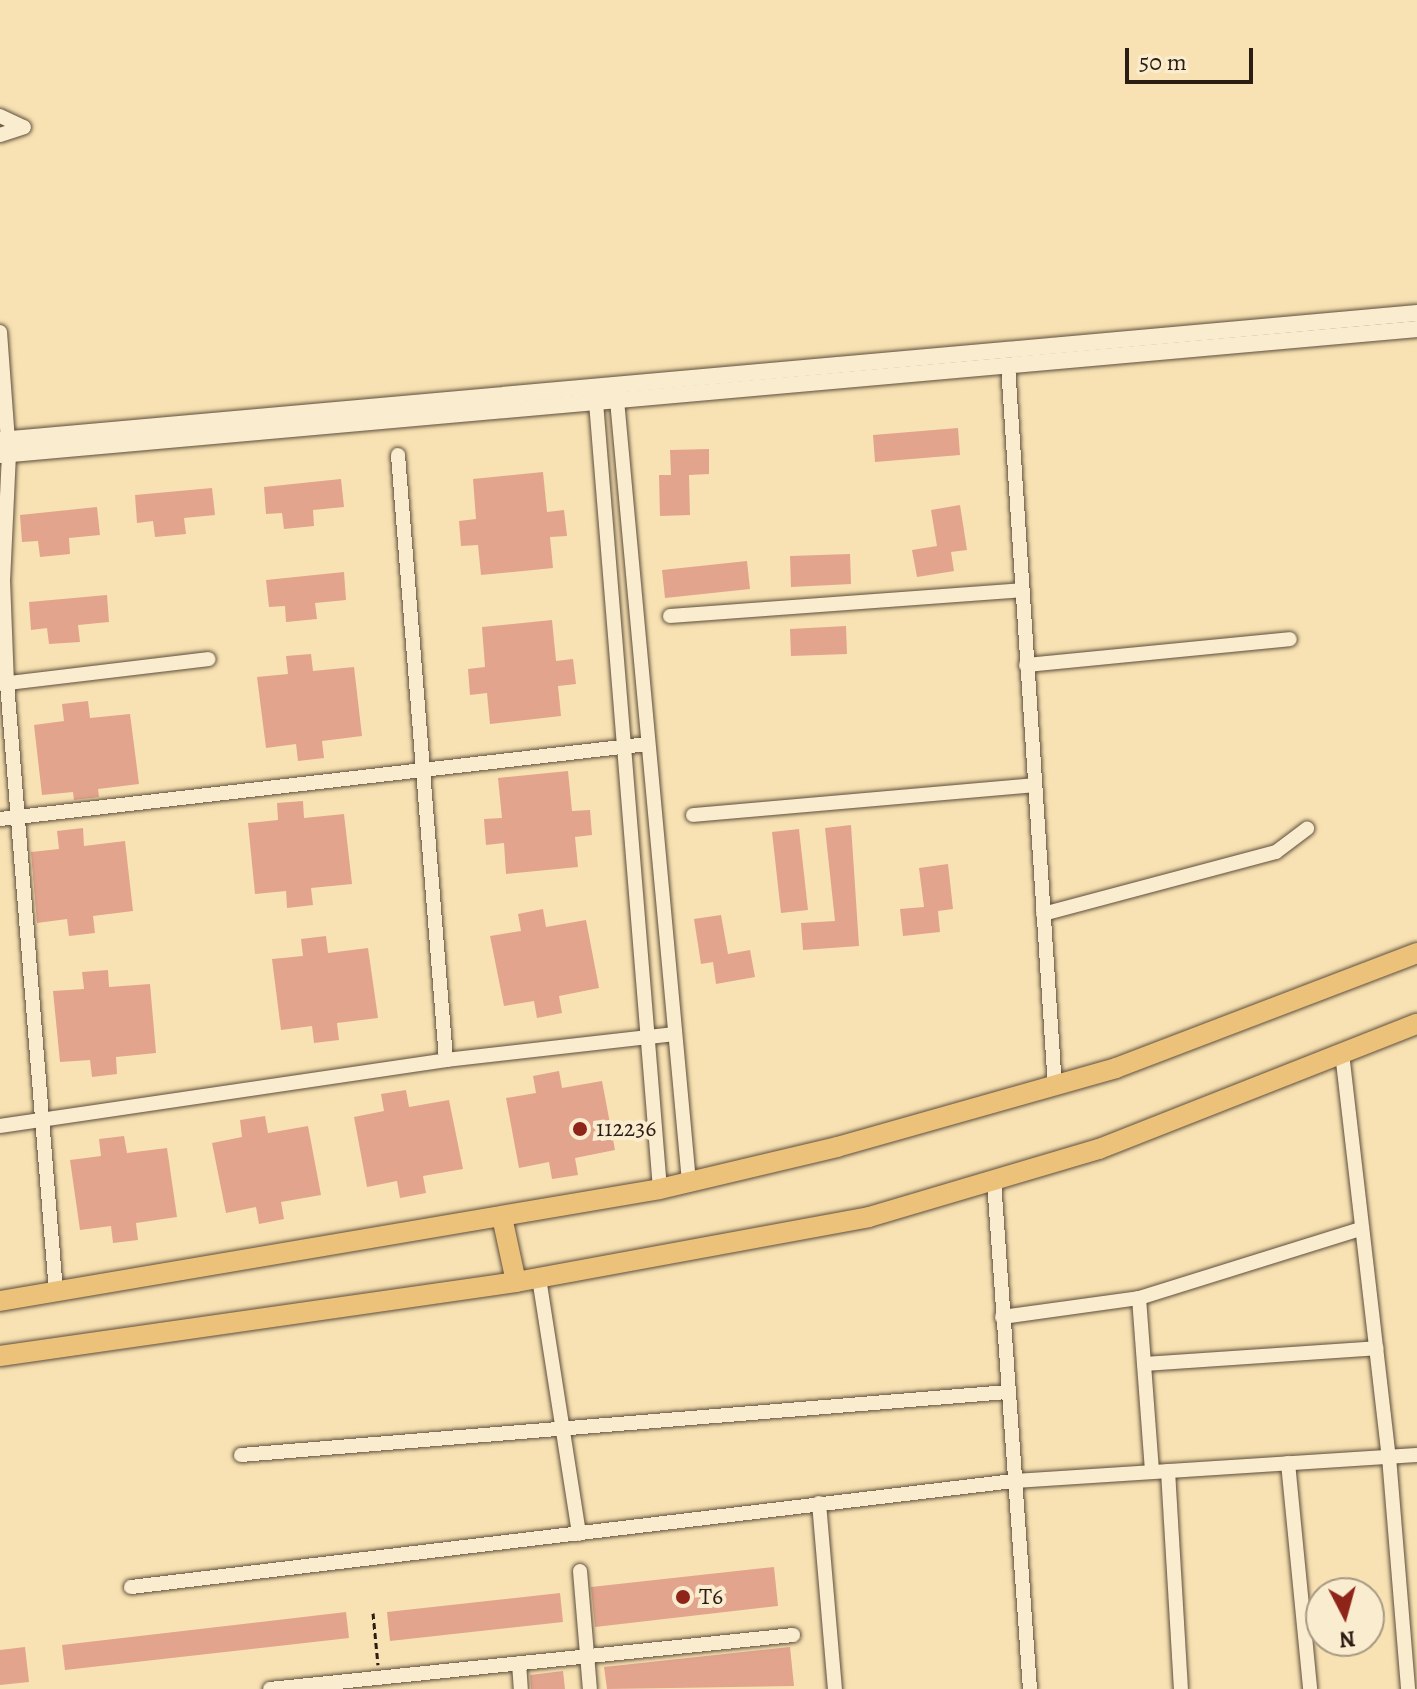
<!DOCTYPE html>
<style>
body{margin:0}
#map{position:relative;width:1417px;height:1689px;overflow:hidden;background:#f8e2b3;font-family:Alegreya,serif}
div>[style]{position:absolute}
[style*='--x']{left:calc(var(--x)*1px);top:calc(var(--y)*1px);width:calc(var(--w)*1px);rotate:calc(var(--a)*1deg)}
.building>*{inset:0;background:#e2a48d}
.path>*{height:3px;margin-top:-1.5px;transform-origin:0;background:repeating-linear-gradient(90deg,#2b1d14 0 6px,transparent 0 10px)}
.roads{filter:drop-shadow(0 0 2px #5e4e3c) drop-shadow(0 0 2px #5e4e3c)}
.minor>*{height:14px;margin:-7px;padding:0 7px;transform-origin:7px;border-radius:7px;background:#faecce}
.tertiary>*{height:16px;margin:-8px;padding:0 8px;transform-origin:8px;border-radius:8px;background:#faecce}
.primary>*{height:20px;margin:-10px;padding:0 10px;transform-origin:10px;border-radius:10px;background:#ecc17a}
.dots>*{width:22px;height:22px;translate:-50% -50%;box-sizing:border-box;border:4px solid #faecce;border-radius:50%}
span{translate:-50% -50%;white-space:nowrap;text-align:center;line-height:1.15;-webkit-text-stroke:8px #faecce;paint-order:stroke}
.poi-label{font-size:24px;color:#2b1d14}
.left{translate:0 -50%;text-align:left}
.north{position:absolute;left:1305px;top:1577px;width:80px;height:80px;box-sizing:border-box;background:#faecce;border:2px solid #a79984;border-radius:50%;rotate:174deg;font-size:22px;font-weight:700;line-height:32px;text-align:center;color:#2b1d14}
.north::after{content:'';display:block;margin:auto;width:28px;height:36px;background:#8f2418;clip-path:polygon(50% 0,100% 100%,50% 72%,0 100%)}
.scale{position:absolute;left:1125px;top:48px;width:128px;height:36px;box-sizing:border-box;border:4px solid #2b1d14;border-top:0;padding-left:10px;font-size:24px;line-height:28px;white-space:nowrap;color:#2b1d14;-webkit-text-stroke:6px #faecce;paint-order:stroke}
</style>
<div id="map">
<div class="building">
<i style="clip-path:polygon(958px 428px,960px 455px,875px 462px,873px 435px)"></i>
<i style="clip-path:polygon(709px 449px,709px 474px,689px 475px,690px 515px,660px 516px,659px 475px,671px 475px,670px 450px)"></i>
<i style="clip-path:polygon(543px 472px,547px 512px,564px 510px,567px 536px,550px 537px,553px 568px,481px 575px,478px 545px,461px 546px,459px 521px,476px 519px,473px 479px)"></i>
<i style="clip-path:polygon(341px 479px,344px 507px,313px 510px,314px 526px,284px 529px,282px 513px,266px 514px,264px 487px)"></i>
<i style="clip-path:polygon(212px 488px,215px 515px,184px 518px,186px 534px,155px 537px,153px 521px,137px 523px,135px 495px)"></i>
<i style="clip-path:polygon(960px 505px,967px 550px,951px 552px,954px 571px,917px 577px,912px 550px,937px 546px,931px 510px)"></i>
<i style="clip-path:polygon(97px 507px,100px 535px,69px 538px,70px 554px,40px 557px,38px 541px,22px 542px,20px 515px)"></i>
<i style="clip-path:polygon(850px 554px,851px 584px,791px 587px,790px 556px)"></i>
<i style="clip-path:polygon(747px 561px,750px 589px,665px 598px,662px 570px)"></i>
<i style="clip-path:polygon(344px 572px,346px 600px,315px 603px,317px 619px,286px 622px,285px 606px,269px 607px,266px 580px)"></i>
<i style="clip-path:polygon(107px 595px,109px 622px,78px 625px,80px 642px,49px 644px,47px 628px,31px 630px,29px 602px)"></i>
<i style="clip-path:polygon(552px 620px,556px 661px,573px 659px,576px 684px,558px 686px,561px 716px,490px 724px,487px 693px,470px 695px,468px 669px,485px 667px,482px 627px)"></i>
<i style="clip-path:polygon(846px 626px,847px 654px,791px 656px,790px 629px)"></i>
<i style="clip-path:polygon(311px 654px,313px 671px,354px 667px,362px 736px,322px 741px,324px 758px,298px 761px,296px 744px,266px 748px,257px 677px,288px 674px,286px 656px)"></i>
<i style="clip-path:polygon(88px 701px,90px 718px,130px 714px,139px 784px,98px 789px,99px 797px,74px 800px,73px 792px,42px 795px,34px 725px,64px 721px,62px 704px)"></i>
<i style="clip-path:polygon(568px 771px,572px 811px,590px 810px,592px 835px,575px 837px,578px 867px,506px 874px,504px 843px,486px 845px,484px 819px,502px 818px,498px 778px)"></i>
<i style="clip-path:polygon(303px 801px,304px 818px,344px 814px,352px 884px,311px 888px,313px 905px,287px 908px,286px 891px,255px 894px,248px 823px,278px 820px,277px 803px)"></i>
<i style="clip-path:polygon(851px 825px,859px 946px,803px 950px,801px 923px,835px 921px,825px 828px)"></i>
<i style="clip-path:polygon(83px 828px,84px 846px,125px 841px,133px 911px,93px 916px,95px 933px,69px 936px,67px 919px,37px 923px,31px 852px,59px 849px,57px 831px)"></i>
<i style="clip-path:polygon(799px 829px,808px 910px,781px 913px,772px 832px)"></i>
<i style="clip-path:polygon(948px 864px,953px 909px,938px 911px,940px 932px,903px 936px,900px 909px,924px 907px,919px 868px)"></i>
<i style="clip-path:polygon(543px 909px,546px 927px,586px 920px,599px 988px,559px 996px,562px 1013px,537px 1018px,534px 1001px,504px 1006px,490px 936px,521px 931px,518px 914px)"></i>
<i style="clip-path:polygon(721px 915px,728px 954px,750px 950px,755px 977px,716px 984px,713px 962px,701px 964px,694px 919px)"></i>
<i style="clip-path:polygon(326px 936px,328px 953px,368px 948px,378px 1018px,337px 1023px,339px 1040px,314px 1043px,312px 1026px,281px 1030px,272px 959px,303px 956px,301px 939px)"></i>
<i style="clip-path:polygon(108px 970px,109px 987px,150px 984px,156px 1053px,116px 1057px,117px 1074px,92px 1077px,90px 1060px,60px 1062px,53px 991px,84px 989px,82px 972px)"></i>
<i style="clip-path:polygon(559px 1071px,562px 1088px,602px 1081px,615px 1150px,575px 1158px,578px 1175px,552px 1179px,549px 1162px,519px 1168px,506px 1098px,536px 1093px,533px 1076px)"></i>
<i style="clip-path:polygon(406px 1090px,409px 1107px,449px 1100px,463px 1169px,423px 1176px,426px 1193px,400px 1198px,397px 1181px,367px 1187px,354px 1117px,384px 1111px,381px 1094px)"></i>
<i style="clip-path:polygon(265px 1116px,268px 1133px,308px 1126px,321px 1195px,281px 1202px,284px 1219px,259px 1224px,256px 1207px,226px 1213px,212px 1143px,242px 1137px,240px 1120px)"></i>
<i style="clip-path:polygon(124px 1136px,127px 1153px,167px 1148px,177px 1217px,136px 1223px,138px 1240px,113px 1243px,111px 1226px,80px 1230px,70px 1160px,101px 1156px,99px 1139px)"></i>
<i style="clip-path:polygon(774px 1567px,778px 1606px,595px 1627px,591px 1587px)"></i>
<i style="clip-path:polygon(560px 1593px,563px 1622px,390px 1641px,387px 1612px)"></i>
<i style="clip-path:polygon(346px 1612px,349px 1638px,65px 1670px,62px 1645px)"></i>
<i style="clip-path:polygon(25px 1647px,29px 1682px,0 1685px,0 1650px)"></i>
<i style="clip-path:polygon(790px 1647px,794px 1686px,607px 1689px,604px 1667px)"></i>
<i style="clip-path:polygon(563px 1671px,565px 1689px,531px 1689px,530px 1675px)"></i>
</div>
<div class="path">
<i style="--x:373;--y:1613;--w:52;--a:84.5"></i>
</div>
<div class="roads">
<div class="minor">
<i style="--x:0;--y:116;--w:26;--a:25"></i>
<i style="--x:0;--y:135;--w:25;--a:-18"></i>
<i style="--x:0;--y:332;--w:122;--a:85.8"></i>
<i style="--x:9;--y:454;--w:126;--a:92.7"></i>
<i style="--x:3;--y:580;--w:103;--a:87.8"></i>
<i style="--x:7;--y:683;--w:611;--a:85.4"></i>
<i style="--x:1008;--y:365;--w:724;--a:86.28"></i>
<i style="--x:398;--y:455;--w:607;--a:85.46"></i>
<i style="--x:670;--y:616;--w:352;--a:-4.2"></i>
<i style="--x:1026;--y:665;--w:265;--a:-5.6"></i>
<i style="--x:0;--y:684;--w:210;--a:-6.8"></i>
<i style="--x:693;--y:815;--w:343;--a:-5"></i>
<i style="--x:0;--y:819;--w:651;--a:-6.61"></i>
<i style="--x:1043;--y:914;--w:241;--a:-14.9"></i>
<i style="--x:1276;--y:852;--w:39;--a:-37"></i>
<i style="--x:1342;--y:1053;--w:407;--a:83.4"></i>
<i style="--x:1389;--y:1457;--w:233;--a:85.3"></i>
<i style="--x:0;--y:1126;--w:451;--a:-8.4"></i>
<i style="--x:446;--y:1060;--w:230;--a:-6.5"></i>
<i style="--x:994;--y:1181;--w:509;--a:85.95"></i>
<i style="--x:660;--y:1189;--w:790;--a:-94.65"></i>
<i style="--x:596;--y:402;--w:17;--a:-65"></i>
<i style="--x:603;--y:387;--w:19;--a:43"></i>
<i style="--x:617;--y:400;--w:785;--a:84.74"></i>
<i style="--x:539;--y:1278;--w:259;--a:81.1"></i>
<i style="--x:1139;--y:1298;--w:174;--a:85.7"></i>
<i style="--x:1002;--y:1317;--w:138;--a:-7.9"></i>
<i style="--x:1139;--y:1298;--w:232;--a:-17.3"></i>
<i style="--x:1144;--y:1364;--w:233;--a:-3.9"></i>
<i style="--x:241;--y:1455;--w:769;--a:-4.7"></i>
<i style="--x:1288;--y:1463;--w:227;--a:84.4"></i>
<i style="--x:1168;--y:1471;--w:218;--a:86.6"></i>
<i style="--x:819;--y:1503;--w:187;--a:85.1"></i>
<i style="--x:580;--y:1571;--w:118;--a:85.2"></i>
<i style="--x:131;--y:1587;--w:889;--a:-6.85"></i>
<i style="--x:1014;--y:1481;--w:404;--a:-3.7"></i>
<i style="--x:519;--y:1663;--w:26;--a:86"></i>
<i style="--x:270;--y:1689;--w:526;--a:-5.89"></i>
</div>
<div class="tertiary">
<i style="--x:0;--y:440;--w:1423;--a:-5.12"></i>
<i style="--x:0;--y:455;--w:1423;--a:-5.08"></i>
</div>
<div class="primary">
<i style="--x:502;--y:1217;--w:66;--a:77.8"></i>
<i style="--x:0;--y:1301;--w:669;--a:-9.63"></i>
<i style="--x:660;--y:1189;--w:182;--a:-13.3"></i>
<i style="--x:837;--y:1147;--w:290;--a:-15.8"></i>
<i style="--x:1116;--y:1068;--w:322;--a:-20.9"></i>
<i style="--x:0;--y:1356;--w:521;--a:-8.16"></i>
<i style="--x:516;--y:1282;--w:359;--a:-10.4"></i>
<i style="--x:869;--y:1217;--w:240;--a:-16.5"></i>
<i style="--x:1099;--y:1149;--w:342;--a:-21.5"></i>
</div>
</div>
<div class="dots">
<i style="left:580px;top:1129px;background:#8f2418"></i>
<i style="left:683px;top:1597px;background:#8f2418"></i>
</div>
<div class="poi-label">
<span class="left" style="left:596px;top:1129px">112236</span>
<span class="left" style="left:699px;top:1597px">T6</span>
</div>
<div class="north">N</div>
<div class="scale">50 m</div>
</div>
